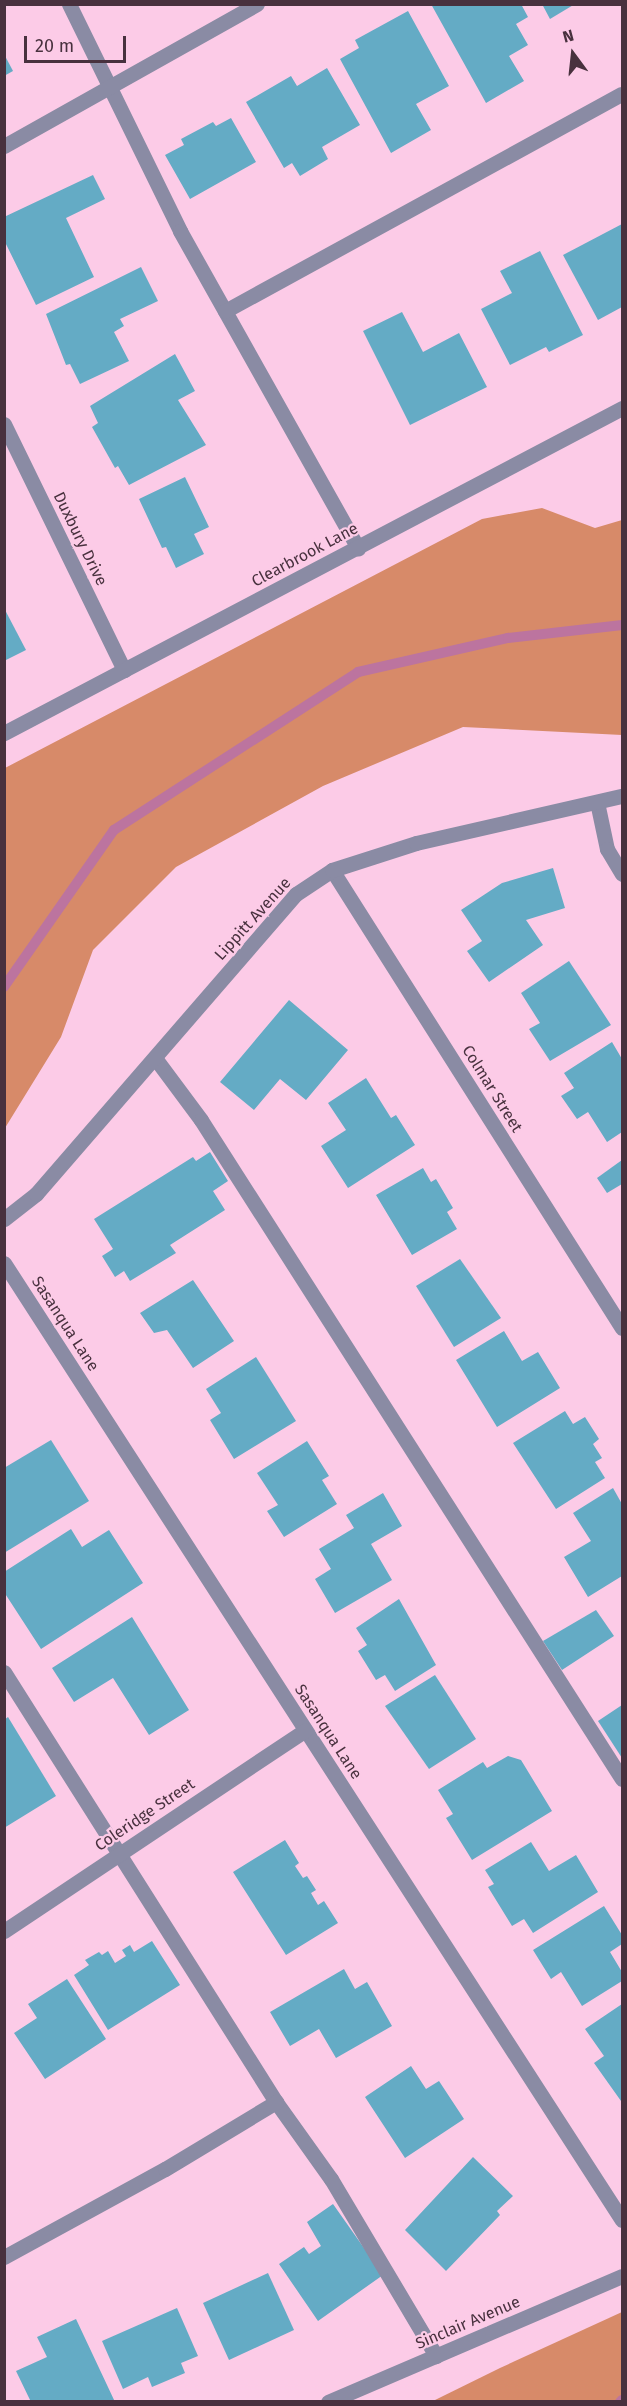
<!DOCTYPE html>
<style>
body{margin:0}
#map{position:relative;width:627px;height:2406px;overflow:hidden;background:#fccbe7;font-family:"Fira Sans",sans-serif}
div>[style]{position:absolute}
[style*='--x']{left:calc(var(--x)*1px);top:calc(var(--y)*1px);width:calc(var(--w)*1px);rotate:calc(var(--a)*1deg)}
.forest>*{inset:0;background:#d78a69}
.stream>*{height:10px;margin:-5px;padding:0 5px;transform-origin:5px;border-radius:5px;background:#bc749f}
.building>*{inset:0;background:#64abc5}
.minor>*{height:15px;margin:-7.5px;padding:0 7.5px;transform-origin:7.5px;border-radius:7.5px;background:#8a8ba4}
span{translate:-50% -50%;white-space:nowrap;text-align:center;line-height:1.15;-webkit-text-stroke:4.5px #fccbe7;paint-order:stroke}
.street-label{font-size:16px;color:#48313e}
.frame{position:absolute;inset:0;border:6px solid #48313e;pointer-events:none}
.north{position:absolute;left:543px;top:24px;width:60px;height:60px;-webkit-text-stroke:4px #fccbe7;paint-order:stroke;rotate:345deg;font-size:16px;font-weight:700;line-height:24px;text-align:center;color:#48313e}
.north::after{content:'';display:block;margin:auto;width:21px;height:27px;background:#48313e;clip-path:polygon(50% 0,100% 100%,50% 72%,0 100%)}
.scale{position:absolute;left:24px;top:36px;width:102px;height:27px;box-sizing:border-box;border:3px solid #48313e;border-top:0;padding-left:8px;font-size:18px;line-height:21px;white-space:nowrap;color:#48313e;-webkit-text-stroke:4px #fccbe7;paint-order:stroke}
</style>
<div id="map">
<div class="forest">
<i style="clip-path:polygon(542px 508px,595px 528px,622px 520px,622px 735px,463px 727px,323px 786px,176px 867px,93px 950px,61px 1037px,5px 1128px,5px 768px,482px 519px)"></i>
<i style="clip-path:polygon(622px 2312px,622px 2401px,433px 2401px,500px 2368px)"></i>
</div>
<div class="stream">
<i style="--x:4;--y:987;--w:192;--a:-55"></i>
<i style="--x:114;--y:830;--w:291;--a:-32.9"></i>
<i style="--x:358;--y:672;--w:154;--a:-12.8"></i>
<i style="--x:508;--y:638;--w:115;--a:-6.5"></i>
<i style="--x:620;--y:2402;--w:3;--a:-45"></i>
</div>
<div class="building">
<i style="clip-path:polygon(431px 4px,521px 4px,528px 17px,516px 24px,528px 45px,509px 56px,524px 81px,486px 103px)"></i>
<i style="clip-path:polygon(542px 4px,575px 4px,550px 19px)"></i>
<i style="clip-path:polygon(408px 11px,449px 86px,416px 104px,431px 130px,391px 153px,340px 59px,359px 48px,355px 40px)"></i>
<i style="clip-path:polygon(4px 54px,13px 71px,4px 76px)"></i>
<i style="clip-path:polygon(327px 68px,360px 125px,322px 147px,328px 159px,300px 176px,292px 163px,284px 168px,246px 102px,291px 76px,297px 86px)"></i>
<i style="clip-path:polygon(231px 118px,256px 162px,190px 199px,165px 155px,184px 145px,181px 139px,213px 122px,216px 126px)"></i>
<i style="clip-path:polygon(93px 175px,105px 199px,66px 218px,94px 277px,36px 305px,4px 240px,4px 217px)"></i>
<i style="clip-path:polygon(622px 224px,622px 307px,598px 320px,563px 255px)"></i>
<i style="clip-path:polygon(540px 251px,583px 335px,549px 352px,546px 347px,510px 365px,481px 309px,512px 293px,500px 271px)"></i>
<i style="clip-path:polygon(141px 267px,158px 301px,120px 319px,124px 326px,114px 332px,129px 361px,80px 384px,70px 364px,66px 365px,46px 314px)"></i>
<i style="clip-path:polygon(402px 312px,423px 352px,459px 333px,487px 387px,410px 425px,363px 331px)"></i>
<i style="clip-path:polygon(175px 354px,195px 391px,178px 400px,206px 445px,129px 485px,118px 466px,115px 468px,92px 427px,98px 423px,90px 406px)"></i>
<i style="clip-path:polygon(185px 477px,209px 527px,194px 534px,204px 554px,176px 568px,166px 547px,162px 548px,139px 499px)"></i>
<i style="clip-path:polygon(4px 608px,26px 650px,4px 661px)"></i>
<i style="clip-path:polygon(553px 868px,565px 908px,526px 920px,543px 945px,489px 982px,467px 951px,482px 941px,461px 910px,502px 883px)"></i>
<i style="clip-path:polygon(569px 961px,611px 1025px,550px 1061px,529px 1029px,540px 1023px,521px 993px)"></i>
<i style="clip-path:polygon(289px 1000px,348px 1050px,306px 1100px,280px 1079px,254px 1110px,220px 1082px)"></i>
<i style="clip-path:polygon(612px 1042px,622px 1059px,622px 1132px,607px 1142px,588px 1112px,577px 1119px,561px 1096px,574px 1088px,564px 1073px)"></i>
<i style="clip-path:polygon(366px 1078px,391px 1118px,396px 1115px,415px 1145px,348px 1188px,321px 1146px,346px 1130px,328px 1103px)"></i>
<i style="clip-path:polygon(210px 1152px,228px 1181px,213px 1191px,225px 1210px,170px 1245px,176px 1253px,130px 1281px,124px 1271px,115px 1277px,102px 1256px,113px 1249px,94px 1219px,193px 1157px,196px 1161px)"></i>
<i style="clip-path:polygon(622px 1160px,622px 1184px,607px 1193px,597px 1178px)"></i>
<i style="clip-path:polygon(423px 1168px,431px 1182px,436px 1179px,453px 1208px,447px 1212px,457px 1229px,412px 1255px,376px 1195px)"></i>
<i style="clip-path:polygon(460px 1259px,501px 1318px,454px 1347px,416px 1286px)"></i>
<i style="clip-path:polygon(193px 1280px,234px 1341px,193px 1368px,167px 1330px,154px 1333px,140px 1313px)"></i>
<i style="clip-path:polygon(504px 1331px,522px 1361px,538px 1352px,560px 1388px,497px 1427px,456px 1360px)"></i>
<i style="clip-path:polygon(256px 1357px,296px 1421px,234px 1459px,210px 1420px,221px 1413px,206px 1389px)"></i>
<i style="clip-path:polygon(565px 1411px,573px 1424px,585px 1417px,599px 1439px,593px 1444px,602px 1458px,595px 1462px,605px 1478px,556px 1509px,513px 1443px)"></i>
<i style="clip-path:polygon(51px 1440px,89px 1501px,4px 1553px,4px 1468px)"></i>
<i style="clip-path:polygon(307px 1441px,329px 1476px,322px 1480px,337px 1504px,284px 1537px,267px 1511px,278px 1505px,257px 1473px)"></i>
<i style="clip-path:polygon(613px 1488px,622px 1504px,622px 1576px,588px 1597px,564px 1557px,591px 1541px,573px 1513px)"></i>
<i style="clip-path:polygon(383px 1493px,402px 1526px,371px 1544px,392px 1580px,335px 1613px,315px 1579px,331px 1569px,319px 1549px,354px 1528px,346px 1515px)"></i>
<i style="clip-path:polygon(71px 1529px,82px 1547px,109px 1530px,143px 1583px,41px 1649px,4px 1592px,4px 1572px)"></i>
<i style="clip-path:polygon(399px 1599px,436px 1665px,395px 1691px,385px 1675px,376px 1680px,358px 1651px,367px 1645px,356px 1628px)"></i>
<i style="clip-path:polygon(596px 1610px,614px 1636px,562px 1670px,543px 1641px)"></i>
<i style="clip-path:polygon(132px 1617px,189px 1710px,149px 1735px,113px 1678px,74px 1702px,52px 1668px)"></i>
<i style="clip-path:polygon(435px 1675px,476px 1739px,429px 1769px,385px 1706px)"></i>
<i style="clip-path:polygon(622px 1705px,622px 1758px,598px 1721px)"></i>
<i style="clip-path:polygon(8px 1717px,56px 1796px,4px 1828px,4px 1720px)"></i>
<i style="clip-path:polygon(508px 1756px,521px 1760px,552px 1811px,472px 1860px,446px 1818px,453px 1814px,438px 1790px,483px 1762px,487px 1768px)"></i>
<i style="clip-path:polygon(285px 1840px,299px 1863px,295px 1866px,303px 1878px,307px 1876px,316px 1890px,311px 1893px,318px 1905px,324px 1901px,338px 1923px,286px 1955px,233px 1872px)"></i>
<i style="clip-path:polygon(531px 1842px,549px 1871px,576px 1855px,598px 1892px,533px 1933px,524px 1919px,512px 1926px,488px 1887px,494px 1884px,485px 1870px)"></i>
<i style="clip-path:polygon(604px 1906px,622px 1935px,622px 1944px,610px 1952px,622px 1972px,622px 1981px,582px 2006px,561px 1972px,551px 1979px,533px 1950px)"></i>
<i style="clip-path:polygon(152px 1941px,180px 1985px,108px 2030px,74px 1975px,89px 1965px,85px 1960px,99px 1952px,102px 1955px,108px 1951px,115px 1963px,126px 1956px,122px 1950px,130px 1945px,134px 1952px)"></i>
<i style="clip-path:polygon(344px 1969px,355px 1989px,367px 1982px,392px 2026px,336px 2058px,319px 2029px,290px 2046px,270px 2012px)"></i>
<i style="clip-path:polygon(67px 1979px,106px 2039px,45px 2079px,14px 2033px,37px 2018px,28px 2004px)"></i>
<i style="clip-path:polygon(622px 2004px,622px 2100px,621px 2101px,594px 2063px,604px 2056px,585px 2029px)"></i>
<i style="clip-path:polygon(411px 2066px,426px 2089px,439px 2081px,464px 2119px,405px 2158px,365px 2097px)"></i>
<i style="clip-path:polygon(473px 2157px,513px 2196px,497px 2211px,500px 2215px,446px 2271px,405px 2230px)"></i>
<i style="clip-path:polygon(333px 2204px,383px 2275px,318px 2321px,279px 2264px,304px 2247px,309px 2254px,321px 2246px,307px 2222px)"></i>
<i style="clip-path:polygon(268px 2273px,294px 2330px,229px 2360px,203px 2303px)"></i>
<i style="clip-path:polygon(177px 2308px,198px 2356px,181px 2363px,185px 2373px,152px 2387px,148px 2377px,123px 2389px,102px 2341px)"></i>
<i style="clip-path:polygon(76px 2319px,115px 2402px,31px 2402px,16px 2371px,47px 2357px,37px 2337px)"></i>
</div>
<div class="minor">
<i style="--x:69;--y:4;--w:253;--a:63.9"></i>
<i style="--x:180;--y:231;--w:364;--a:60.7"></i>
<i style="--x:4;--y:146;--w:290;--a:-29.3"></i>
<i style="--x:225;--y:311;--w:452;--a:-28.7"></i>
<i style="--x:4;--y:424;--w:274;--a:64"></i>
<i style="--x:4;--y:733;--w:698;--a:-27.74"></i>
<i style="--x:597;--y:802;--w:48;--a:78"></i>
<i style="--x:607;--y:849;--w:29;--a:59"></i>
<i style="--x:332;--y:870;--w:542;--a:57.66"></i>
<i style="--x:155;--y:1058;--w:77;--a:53.4"></i>
<i style="--x:201;--y:1120;--w:782;--a:57.43"></i>
<i style="--x:4;--y:1219;--w:41;--a:-38"></i>
<i style="--x:36;--y:1194;--w:397;--a:-49.1"></i>
<i style="--x:296;--y:894;--w:43;--a:-33.7"></i>
<i style="--x:332;--y:870;--w:88;--a:-17.8"></i>
<i style="--x:416;--y:843;--w:211;--a:-12.9"></i>
<i style="--x:4;--y:1263;--w:1139;--a:57.15"></i>
<i style="--x:4;--y:1672;--w:509;--a:57.68"></i>
<i style="--x:276;--y:2102;--w:95;--a:54.5"></i>
<i style="--x:331;--y:2179;--w:206;--a:59.3"></i>
<i style="--x:4;--y:1931;--w:362;--a:-33.7"></i>
<i style="--x:4;--y:2257;--w:183;--a:-28.7"></i>
<i style="--x:165;--y:2169;--w:130;--a:-31.1"></i>
<i style="--x:328;--y:2402;--w:320;--a:-23.2"></i>
</div>
<div class="street-label">
<span style="left:80px;top:539px;rotate:64deg">Duxbury Drive</span>
<span style="left:305px;top:555px;rotate:-28deg">Clearbrook Lane</span>
<span style="left:253px;top:919px;rotate:-48deg">Lippitt Avenue</span>
<span style="left:492px;top:1089px;rotate:58deg">Colmar Street</span>
<span style="left:65px;top:1324px;rotate:57deg">Sasanqua Lane</span>
<span style="left:328px;top:1732px;rotate:57deg">Sasanqua Lane</span>
<span style="left:145px;top:1815px;rotate:-34deg">Coleridge Street</span>
<span style="left:468px;top:2323px;rotate:-23deg">Sinclair Avenue</span>
</div>
<div class="frame"></div>
<div class="north">N</div>
<div class="scale">20 m</div>
</div>
